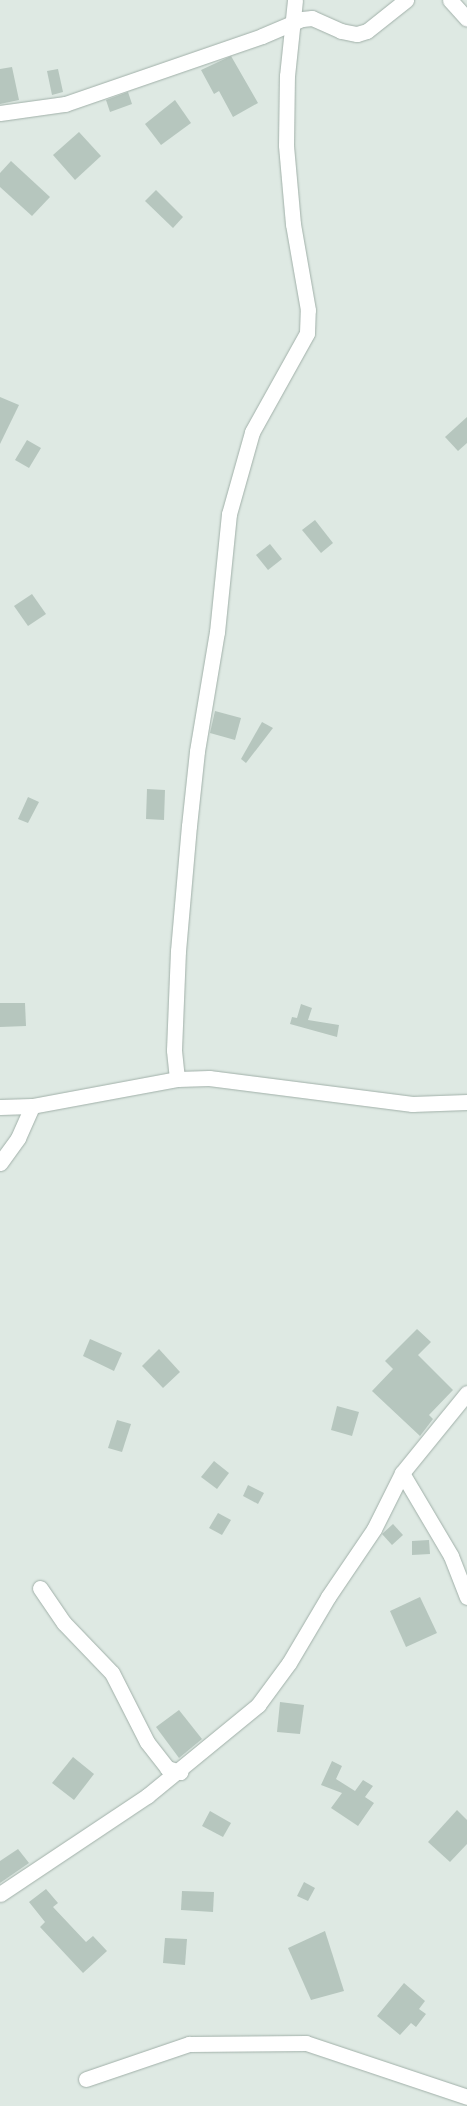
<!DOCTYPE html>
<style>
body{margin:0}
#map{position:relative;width:467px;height:2106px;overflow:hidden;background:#dee9e3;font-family:"Fira Sans Condensed",sans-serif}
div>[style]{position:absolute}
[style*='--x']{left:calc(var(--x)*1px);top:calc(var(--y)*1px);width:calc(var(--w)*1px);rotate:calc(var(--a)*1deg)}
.building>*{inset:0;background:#b6c6be}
.roads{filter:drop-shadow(0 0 1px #a1b0a9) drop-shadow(0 0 1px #a1b0a9)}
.minor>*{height:15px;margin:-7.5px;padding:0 7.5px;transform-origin:7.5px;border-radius:7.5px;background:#fff}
span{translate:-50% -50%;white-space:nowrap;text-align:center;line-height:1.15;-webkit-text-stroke:4px #eef6f1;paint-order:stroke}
</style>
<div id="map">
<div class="building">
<i style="clip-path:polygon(231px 56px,258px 103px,233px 117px,219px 91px,214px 94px,201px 70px)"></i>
<i style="clip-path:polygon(12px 67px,19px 100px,0 104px,0 69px)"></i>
<i style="clip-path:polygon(58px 69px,63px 92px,52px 95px,47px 71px)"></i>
<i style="clip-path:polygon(128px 92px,132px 104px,110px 112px,106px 100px)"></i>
<i style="clip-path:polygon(175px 100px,191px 123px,161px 145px,145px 124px)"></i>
<i style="clip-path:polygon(79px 132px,101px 156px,75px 180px,53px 155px)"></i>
<i style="clip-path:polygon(11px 161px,50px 197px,32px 216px,0 187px,0 173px)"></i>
<i style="clip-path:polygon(156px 190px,183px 217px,173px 228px,145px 201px)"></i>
<i style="clip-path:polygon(0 397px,19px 405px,0 444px)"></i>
<i style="clip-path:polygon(467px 417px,467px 443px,458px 451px,445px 437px)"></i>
<i style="clip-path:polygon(27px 440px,41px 448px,29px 468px,15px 460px)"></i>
<i style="clip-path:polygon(315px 520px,333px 543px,321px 553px,302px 530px)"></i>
<i style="clip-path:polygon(270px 544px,282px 559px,268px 570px,256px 555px)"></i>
<i style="clip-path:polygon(32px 594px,46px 614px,28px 626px,14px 606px)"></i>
<i style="clip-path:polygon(215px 711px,241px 718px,235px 740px,210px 733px)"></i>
<i style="clip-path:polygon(262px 722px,273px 728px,246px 763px,241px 759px)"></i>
<i style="clip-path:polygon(147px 789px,165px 790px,164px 820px,146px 819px)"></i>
<i style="clip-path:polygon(28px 797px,39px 802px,28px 823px,18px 819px)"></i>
<i style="clip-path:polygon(0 1003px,25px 1003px,26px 1026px,0 1027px)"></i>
<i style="clip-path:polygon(301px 1004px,312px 1008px,308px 1020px,339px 1025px,337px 1037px,290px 1024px,292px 1017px,297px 1018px)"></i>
<i style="clip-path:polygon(417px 1329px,431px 1342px,418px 1355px,453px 1390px,429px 1415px,433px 1419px,420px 1436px,372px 1391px,393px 1369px,385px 1361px)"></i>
<i style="clip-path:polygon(90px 1339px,122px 1353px,114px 1371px,83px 1356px)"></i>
<i style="clip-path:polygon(159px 1349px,180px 1372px,163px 1388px,142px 1366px)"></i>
<i style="clip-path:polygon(337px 1406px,359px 1412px,352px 1436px,331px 1430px)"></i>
<i style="clip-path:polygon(117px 1420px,131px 1424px,122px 1452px,108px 1448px)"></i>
<i style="clip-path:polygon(214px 1461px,229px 1473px,217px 1489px,201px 1477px)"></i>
<i style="clip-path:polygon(248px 1485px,264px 1493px,258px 1504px,243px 1496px)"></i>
<i style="clip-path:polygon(218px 1513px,231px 1520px,222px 1535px,209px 1528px)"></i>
<i style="clip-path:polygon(393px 1524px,403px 1535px,392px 1545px,382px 1534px)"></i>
<i style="clip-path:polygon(429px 1540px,430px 1554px,412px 1555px,412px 1541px)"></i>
<i style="clip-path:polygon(420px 1597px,437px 1633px,406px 1647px,390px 1611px)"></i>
<i style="clip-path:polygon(280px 1702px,304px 1705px,300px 1734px,277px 1732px)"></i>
<i style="clip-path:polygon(179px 1710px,202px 1739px,179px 1758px,156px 1727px)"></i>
<i style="clip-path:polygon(73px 1757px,94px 1774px,74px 1800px,52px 1783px)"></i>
<i style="clip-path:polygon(332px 1761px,342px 1766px,336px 1779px,355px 1791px,363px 1780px,373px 1786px,365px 1797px,374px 1803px,358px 1826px,331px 1808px,342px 1793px,321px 1785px)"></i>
<i style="clip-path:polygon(457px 1810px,467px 1820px,467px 1844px,450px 1862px,428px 1842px)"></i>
<i style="clip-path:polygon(210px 1811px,231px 1823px,223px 1837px,202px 1826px)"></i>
<i style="clip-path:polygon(18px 1849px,29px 1863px,0 1883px,0 1861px)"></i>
<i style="clip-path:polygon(304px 1882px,315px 1888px,308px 1901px,297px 1896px)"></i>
<i style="clip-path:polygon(46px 1889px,58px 1903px,53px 1907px,86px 1942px,93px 1936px,107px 1951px,83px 1973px,40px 1927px,45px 1922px,29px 1902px)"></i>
<i style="clip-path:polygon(182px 1891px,214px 1892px,213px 1912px,181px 1910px)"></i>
<i style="clip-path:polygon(325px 1931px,344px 1991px,311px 2000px,288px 1948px)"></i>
<i style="clip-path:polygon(165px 1938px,187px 1939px,185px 1965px,163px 1963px)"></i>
<i style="clip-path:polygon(404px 1983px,425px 2001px,419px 2009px,426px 2014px,416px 2027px,411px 2023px,400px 2035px,377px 2016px)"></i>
</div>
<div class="roads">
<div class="minor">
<i style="--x:450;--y:0;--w:25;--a:48"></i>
<i style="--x:0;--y:113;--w:66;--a:-7.9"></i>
<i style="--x:65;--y:104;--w:208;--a:-19"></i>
<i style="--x:262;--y:36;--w:43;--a:-23"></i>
<i style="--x:302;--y:19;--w:10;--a:-6"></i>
<i style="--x:312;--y:18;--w:32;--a:24"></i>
<i style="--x:341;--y:31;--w:16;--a:11"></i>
<i style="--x:357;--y:34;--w:10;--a:-17"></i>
<i style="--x:367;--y:31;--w:50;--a:-38.5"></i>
<i style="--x:177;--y:1079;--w:29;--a:-96"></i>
<i style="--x:174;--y:1050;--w:99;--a:-87.7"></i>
<i style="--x:178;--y:951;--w:125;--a:-85"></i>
<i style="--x:189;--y:826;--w:75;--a:-83.9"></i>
<i style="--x:197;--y:751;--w:121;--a:-80.5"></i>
<i style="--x:217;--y:632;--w:119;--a:-84.2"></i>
<i style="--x:229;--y:514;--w:85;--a:-74.3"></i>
<i style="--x:252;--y:432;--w:113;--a:-60.9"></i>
<i style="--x:307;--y:333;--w:23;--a:-88"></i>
<i style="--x:308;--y:310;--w:87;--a:-99.9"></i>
<i style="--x:293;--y:224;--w:79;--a:-95.1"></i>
<i style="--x:286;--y:145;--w:69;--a:-89.2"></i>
<i style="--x:287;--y:76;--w:76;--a:-84"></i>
<i style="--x:0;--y:1107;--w:32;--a:-2"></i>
<i style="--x:32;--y:1106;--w:147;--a:-10.5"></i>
<i style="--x:177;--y:1079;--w:32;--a:-2"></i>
<i style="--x:209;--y:1078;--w:205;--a:7.3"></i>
<i style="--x:412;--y:1104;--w:55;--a:-2.1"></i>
<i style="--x:0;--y:1163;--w:31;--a:-54"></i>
<i style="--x:18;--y:1138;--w:35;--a:-66"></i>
<i style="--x:402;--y:1473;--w:96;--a:59.4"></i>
<i style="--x:451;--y:1556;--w:44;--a:68.7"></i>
<i style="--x:40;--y:1588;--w:42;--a:55.6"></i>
<i style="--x:64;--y:1623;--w:69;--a:46.2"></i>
<i style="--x:112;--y:1673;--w:77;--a:63.1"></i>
<i style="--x:147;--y:1742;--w:33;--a:52"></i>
<i style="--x:167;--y:1768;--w:14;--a:17"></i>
<i style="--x:0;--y:1894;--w:177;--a:-33.7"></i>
<i style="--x:147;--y:1796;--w:144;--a:-39.3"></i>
<i style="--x:258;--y:1705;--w:52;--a:-53.6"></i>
<i style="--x:289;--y:1663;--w:77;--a:-59.4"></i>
<i style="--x:328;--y:1597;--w:82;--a:-55.9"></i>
<i style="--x:374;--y:1529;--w:63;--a:-63.4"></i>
<i style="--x:402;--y:1473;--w:103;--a:-50.9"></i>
<i style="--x:86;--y:2079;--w:109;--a:-18.8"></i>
<i style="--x:189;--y:2044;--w:117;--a:-0.5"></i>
<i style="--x:306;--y:2043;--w:170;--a:18.5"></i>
</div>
</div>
</div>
